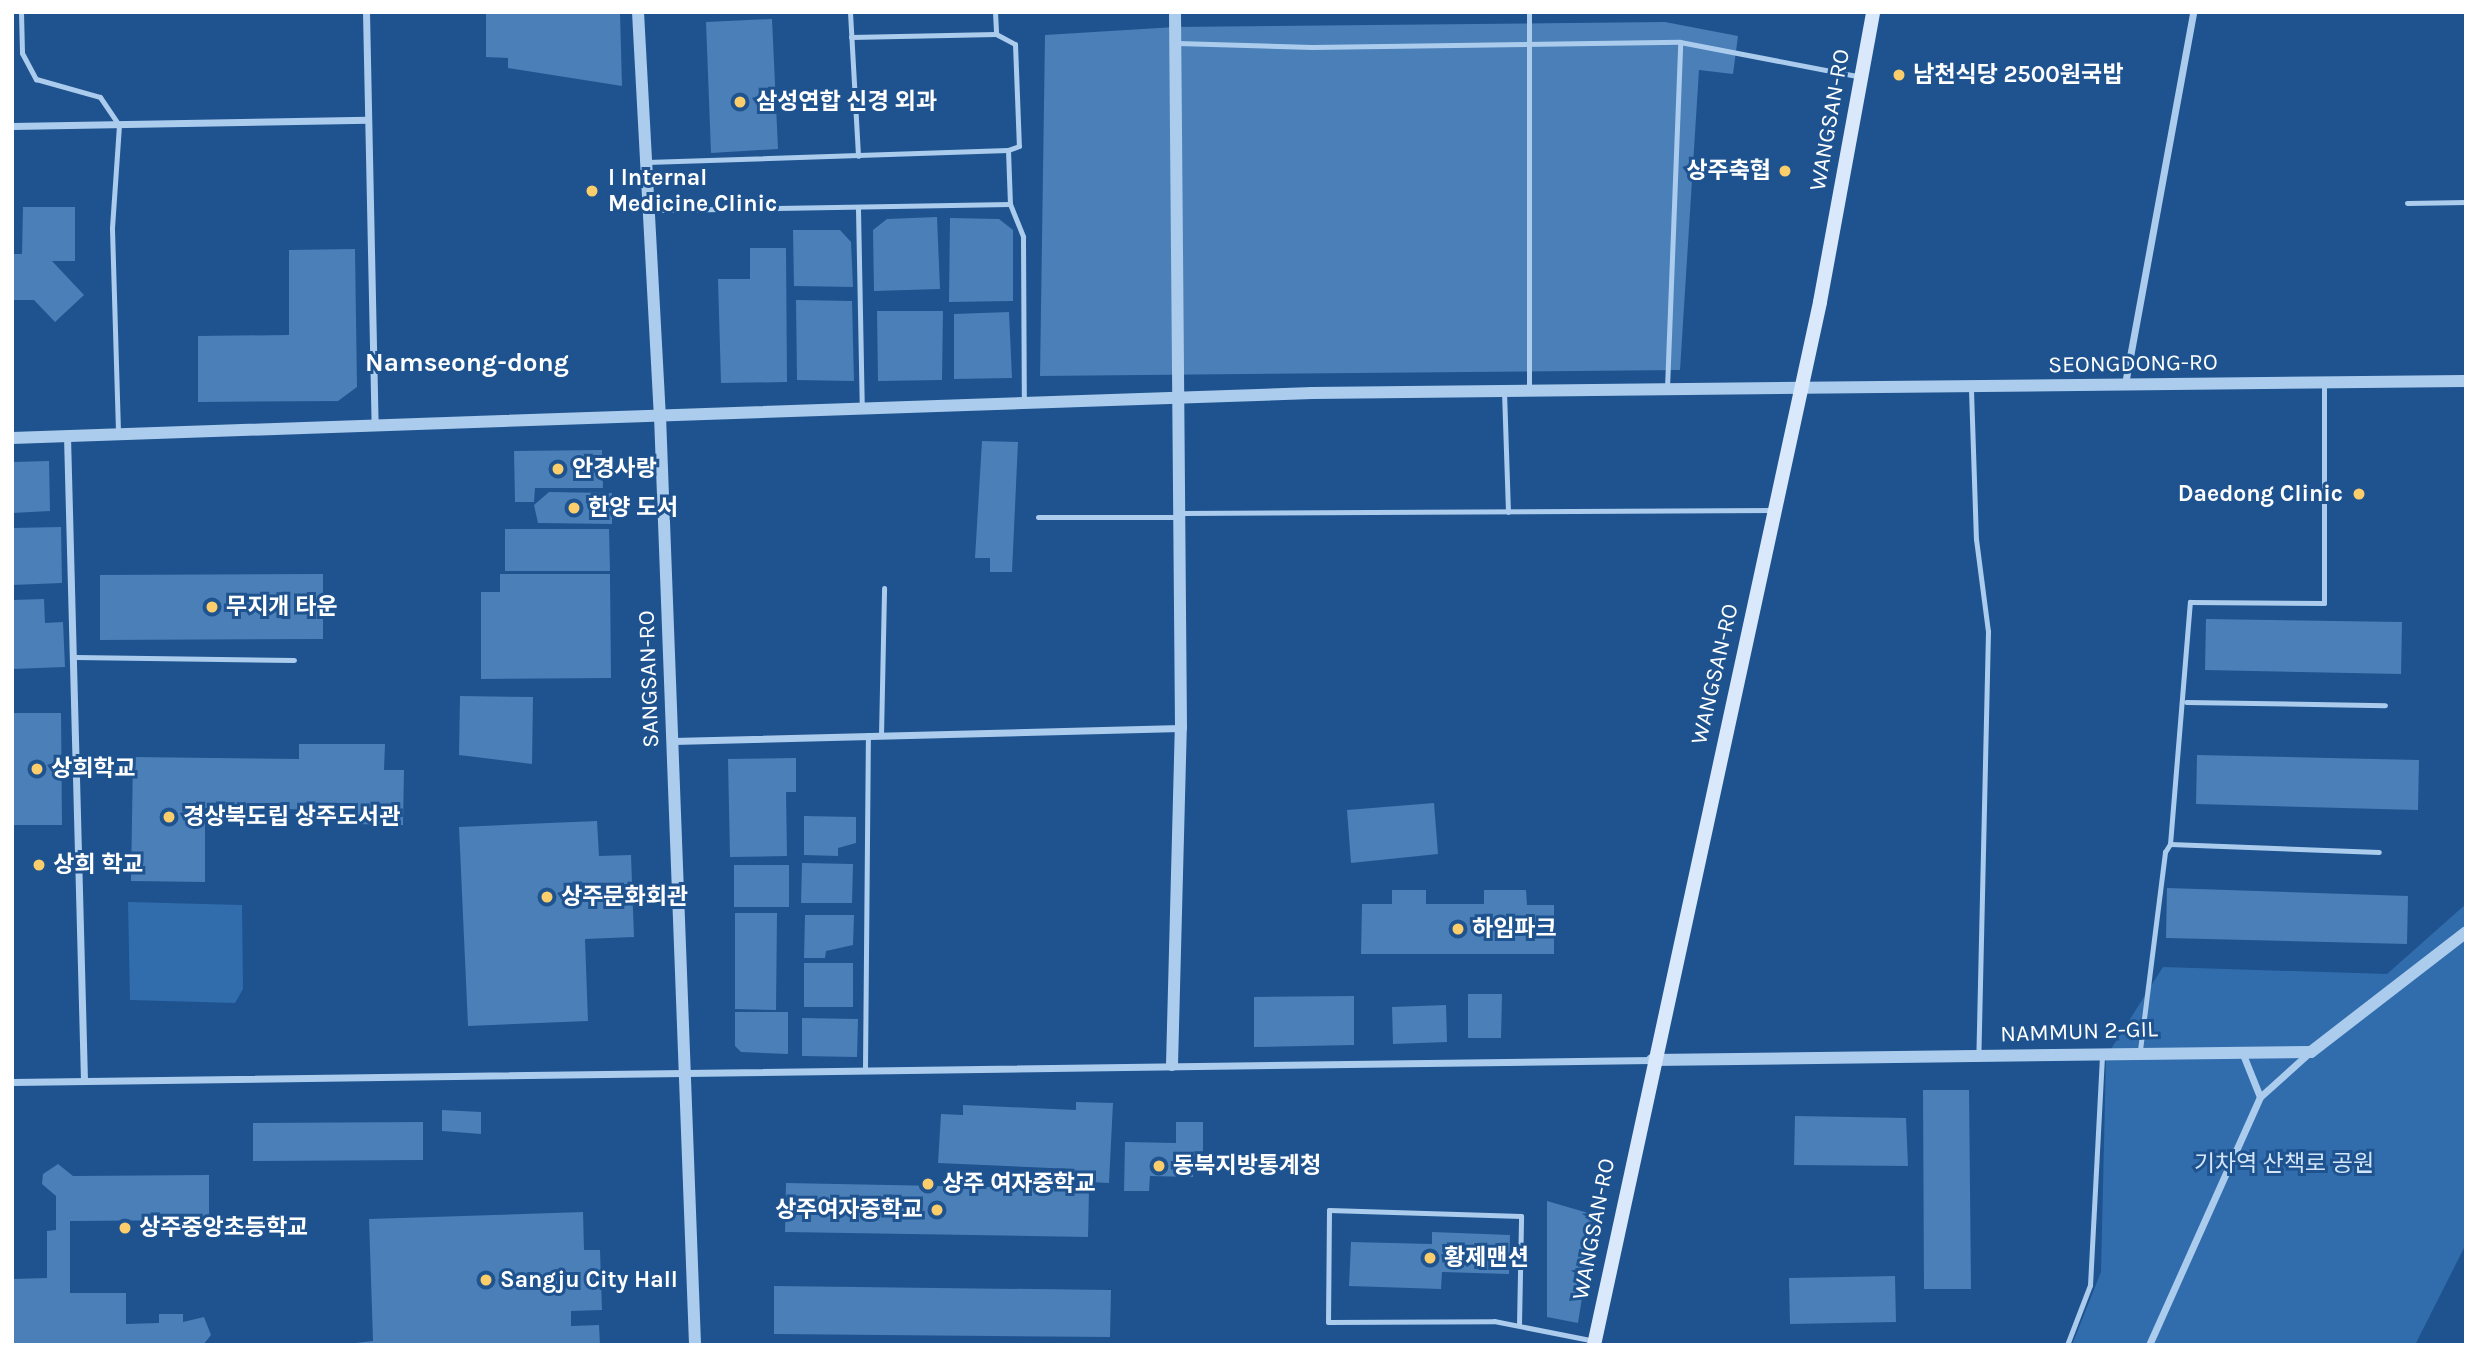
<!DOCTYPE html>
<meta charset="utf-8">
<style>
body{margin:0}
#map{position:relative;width:2478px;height:1357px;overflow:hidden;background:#1e538f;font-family:Karla,"Noto Sans KR",sans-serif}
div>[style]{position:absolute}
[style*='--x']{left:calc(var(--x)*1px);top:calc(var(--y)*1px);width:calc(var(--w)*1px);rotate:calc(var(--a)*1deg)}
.green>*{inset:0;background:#316dac}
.building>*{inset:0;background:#4a7fb8}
.service>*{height:5px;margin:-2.5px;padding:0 2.5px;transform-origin:2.5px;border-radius:2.5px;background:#accced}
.minor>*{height:7px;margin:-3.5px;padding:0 3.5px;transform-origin:3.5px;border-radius:3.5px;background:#accced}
.tertiary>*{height:12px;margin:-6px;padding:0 6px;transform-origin:6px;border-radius:6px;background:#accced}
.secondary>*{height:14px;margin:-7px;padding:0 7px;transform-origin:7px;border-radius:7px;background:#d9e8fa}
.dots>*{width:19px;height:19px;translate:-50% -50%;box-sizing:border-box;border:4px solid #1e538f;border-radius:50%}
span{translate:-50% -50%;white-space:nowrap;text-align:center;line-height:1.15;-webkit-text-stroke:6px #1e538f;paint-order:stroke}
.poi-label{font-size:23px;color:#fff;font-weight:700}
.left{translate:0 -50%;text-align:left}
.right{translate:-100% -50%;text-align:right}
.street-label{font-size:23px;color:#fff}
.park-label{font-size:23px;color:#d2e5f9}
.quarter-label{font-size:26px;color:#fff;font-weight:700}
.frame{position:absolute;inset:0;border:14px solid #fff;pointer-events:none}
</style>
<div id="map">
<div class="green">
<i style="clip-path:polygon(128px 902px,242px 905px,243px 989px,235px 1003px,130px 1000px)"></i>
<i style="clip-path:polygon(2466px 904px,2466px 1244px,2415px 1345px,2072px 1345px,2101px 1272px,2106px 1057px,2163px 967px,2387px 974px)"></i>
</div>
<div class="building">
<i style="clip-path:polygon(486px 12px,620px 12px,622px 86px,508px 68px,508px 58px,486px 57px)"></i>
<i style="clip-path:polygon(772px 19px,778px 149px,711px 153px,706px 22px)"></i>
<i style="clip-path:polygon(1665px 22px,1738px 36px,1733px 74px,1699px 70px,1680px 370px,1040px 376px,1045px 35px,1175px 27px)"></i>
<i style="clip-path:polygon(23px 207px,75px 207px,75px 261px,52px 261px,84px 295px,55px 322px,34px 300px,12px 300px,12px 254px,22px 254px)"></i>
<i style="clip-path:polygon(937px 217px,940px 289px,874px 291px,873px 230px,887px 219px)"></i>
<i style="clip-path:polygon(950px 218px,999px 219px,1013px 230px,1013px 301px,949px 302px)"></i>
<i style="clip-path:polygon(793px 230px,840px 230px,851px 242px,853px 287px,794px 286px)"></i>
<i style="clip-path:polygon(750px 248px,786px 248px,787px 382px,721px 383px,718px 279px,750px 279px)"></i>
<i style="clip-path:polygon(355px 249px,357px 387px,338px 401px,198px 402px,198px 336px,289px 335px,289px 250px)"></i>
<i style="clip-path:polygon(796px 300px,852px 301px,854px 381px,797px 380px)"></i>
<i style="clip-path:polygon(877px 311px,943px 311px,942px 380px,878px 381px)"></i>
<i style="clip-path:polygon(1009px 312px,1012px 378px,954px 379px,954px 314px)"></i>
<i style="clip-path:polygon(982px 441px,1018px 442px,1012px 572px,990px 572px,990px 558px,975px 558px)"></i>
<i style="clip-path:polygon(602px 450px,603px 488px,535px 488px,534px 502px,515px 502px,514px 451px)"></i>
<i style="clip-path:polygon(49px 461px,50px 511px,12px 513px,12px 462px)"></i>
<i style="clip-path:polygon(549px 492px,612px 493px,612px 524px,538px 523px,534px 505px)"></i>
<i style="clip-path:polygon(61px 527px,62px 583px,12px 585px,12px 528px)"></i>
<i style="clip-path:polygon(505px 529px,609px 529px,610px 571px,505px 571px)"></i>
<i style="clip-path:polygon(323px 574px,323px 639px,100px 640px,100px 575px)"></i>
<i style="clip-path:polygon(500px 574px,610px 574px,611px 678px,481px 679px,481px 592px,500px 592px)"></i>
<i style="clip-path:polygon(44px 599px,45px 623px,63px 622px,65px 667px,12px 669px,12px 600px)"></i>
<i style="clip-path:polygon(2206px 619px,2402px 622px,2401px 674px,2205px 670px)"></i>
<i style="clip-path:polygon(460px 696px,533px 697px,532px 764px,459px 755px)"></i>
<i style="clip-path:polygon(12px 713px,61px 713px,62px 825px,12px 825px)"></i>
<i style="clip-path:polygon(299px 744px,385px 744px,384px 770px,404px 770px,403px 825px,353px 824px,353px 810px,205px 808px,205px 882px,131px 881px,133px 757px,299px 759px)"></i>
<i style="clip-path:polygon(2197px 755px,2419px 760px,2418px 810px,2196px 804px)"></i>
<i style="clip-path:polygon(796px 758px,796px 792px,786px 792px,787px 856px,730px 857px,728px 759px)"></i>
<i style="clip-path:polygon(1434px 803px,1438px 854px,1351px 863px,1347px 810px)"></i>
<i style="clip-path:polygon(804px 816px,856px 817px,856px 843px,838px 848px,838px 856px,804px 855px)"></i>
<i style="clip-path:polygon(597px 821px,599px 856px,631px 855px,634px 937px,585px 939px,588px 1021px,468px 1026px,459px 827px)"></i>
<i style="clip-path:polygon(802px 863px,853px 864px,852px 903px,801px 903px)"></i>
<i style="clip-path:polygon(734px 865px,789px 865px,789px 907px,734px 907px)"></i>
<i style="clip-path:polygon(2167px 888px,2408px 896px,2407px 944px,2166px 938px)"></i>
<i style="clip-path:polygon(1392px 890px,1426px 890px,1426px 904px,1484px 904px,1484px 890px,1526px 890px,1527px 905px,1554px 905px,1554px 954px,1361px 954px,1362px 904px,1392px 904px)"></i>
<i style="clip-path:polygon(735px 913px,777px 913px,776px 1010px,735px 1009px)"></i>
<i style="clip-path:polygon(805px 915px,854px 915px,853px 945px,826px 951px,825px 958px,804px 958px)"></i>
<i style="clip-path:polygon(804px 963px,853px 963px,853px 1007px,804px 1007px)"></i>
<i style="clip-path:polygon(1468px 994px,1502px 994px,1501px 1038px,1468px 1038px)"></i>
<i style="clip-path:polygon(1354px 996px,1354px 1045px,1254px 1047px,1254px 997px)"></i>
<i style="clip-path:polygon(1446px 1005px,1447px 1042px,1393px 1044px,1392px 1007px)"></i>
<i style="clip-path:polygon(735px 1012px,788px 1012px,788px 1054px,741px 1052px,735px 1046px)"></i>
<i style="clip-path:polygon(802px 1018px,858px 1019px,857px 1057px,802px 1056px)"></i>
<i style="clip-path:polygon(1923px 1090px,1969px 1090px,1971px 1289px,1924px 1289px)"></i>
<i style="clip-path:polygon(1076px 1102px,1113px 1103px,1109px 1183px,1072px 1181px,1073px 1169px,938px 1163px,941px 1114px,963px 1115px,963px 1105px,1076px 1110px)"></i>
<i style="clip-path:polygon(442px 1110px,481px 1112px,481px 1134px,442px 1131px)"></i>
<i style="clip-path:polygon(1795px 1116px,1906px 1118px,1908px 1166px,1794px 1165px)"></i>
<i style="clip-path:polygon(423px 1122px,423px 1160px,253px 1161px,253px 1123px)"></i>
<i style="clip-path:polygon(1176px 1122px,1203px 1122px,1203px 1156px,1193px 1156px,1193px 1177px,1150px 1176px,1149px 1191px,1124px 1191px,1125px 1142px,1176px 1143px)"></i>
<i style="clip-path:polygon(58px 1164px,73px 1176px,209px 1175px,209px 1220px,70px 1221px,70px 1293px,126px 1293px,126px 1324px,159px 1323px,159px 1314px,183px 1314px,183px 1322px,204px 1317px,211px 1335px,203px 1345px,12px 1345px,12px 1279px,47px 1278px,47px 1231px,56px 1230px,56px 1196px,42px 1184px,43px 1174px)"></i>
<i style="clip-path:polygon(786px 1183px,1089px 1189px,1088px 1237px,785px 1232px)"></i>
<i style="clip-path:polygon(1547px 1201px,1595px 1215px,1578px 1323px,1547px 1317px)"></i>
<i style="clip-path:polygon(583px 1212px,584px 1250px,600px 1250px,602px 1310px,571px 1311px,571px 1326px,599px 1325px,600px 1345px,337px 1345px,373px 1341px,369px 1219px)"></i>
<i style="clip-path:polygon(1432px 1232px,1510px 1235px,1509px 1274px,1442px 1272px,1441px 1289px,1349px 1286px,1351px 1242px,1432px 1244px)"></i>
<i style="clip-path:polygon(1895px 1276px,1896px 1322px,1790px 1324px,1789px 1278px)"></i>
<i style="clip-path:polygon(774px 1286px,1111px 1290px,1110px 1337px,774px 1334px)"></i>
</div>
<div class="service">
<i style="--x:21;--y:12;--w:41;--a:88.6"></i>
<i style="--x:22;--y:53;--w:30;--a:62"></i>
<i style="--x:36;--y:79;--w:66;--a:15.7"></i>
<i style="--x:100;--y:97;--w:34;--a:56"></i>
<i style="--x:119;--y:125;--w:104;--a:93.9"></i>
<i style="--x:112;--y:229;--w:205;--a:88.3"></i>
<i style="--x:850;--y:12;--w:144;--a:86.8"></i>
<i style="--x:995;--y:12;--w:22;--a:87"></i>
<i style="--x:996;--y:34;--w:21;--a:28"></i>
<i style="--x:1015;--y:44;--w:102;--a:87.8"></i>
<i style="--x:1019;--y:146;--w:12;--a:160"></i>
<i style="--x:1529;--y:12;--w:378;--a:90"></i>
<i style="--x:851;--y:37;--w:145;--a:-1.2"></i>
<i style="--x:1177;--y:43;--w:135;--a:1.7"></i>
<i style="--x:1312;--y:47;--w:368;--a:-0.8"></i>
<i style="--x:1680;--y:42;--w:184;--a:10.9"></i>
<i style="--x:647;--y:162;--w:361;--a:-1.9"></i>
<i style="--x:1008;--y:150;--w:54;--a:87.9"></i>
<i style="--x:1010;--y:204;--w:360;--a:179"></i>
<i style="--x:2407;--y:203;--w:59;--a:-1"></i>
<i style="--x:1010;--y:204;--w:35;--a:68"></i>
<i style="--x:1023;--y:237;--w:165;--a:89.7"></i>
<i style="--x:858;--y:209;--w:200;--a:88.9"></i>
<i style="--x:1667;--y:388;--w:346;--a:-87.8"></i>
<i style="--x:1971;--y:390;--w:149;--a:88.1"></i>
<i style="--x:1976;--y:539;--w:93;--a:82.6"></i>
<i style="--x:1988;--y:631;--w:425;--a:91.3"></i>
<i style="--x:1504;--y:391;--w:121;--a:88.1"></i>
<i style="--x:1181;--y:513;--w:591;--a:-0.29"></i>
<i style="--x:1038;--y:517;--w:140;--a:0"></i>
<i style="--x:75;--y:657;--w:219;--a:0.8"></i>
<i style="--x:2186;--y:702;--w:199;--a:0.9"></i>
<i style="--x:881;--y:735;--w:147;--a:-88.8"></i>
<i style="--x:2170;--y:844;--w:209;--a:2.2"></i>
<i style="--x:2140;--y:1050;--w:200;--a:-82.8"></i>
<i style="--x:2165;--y:852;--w:9;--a:-58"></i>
<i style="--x:2170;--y:844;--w:243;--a:-85.3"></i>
<i style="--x:2190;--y:602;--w:134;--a:0.4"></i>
<i style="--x:2324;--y:603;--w:221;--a:-90"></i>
<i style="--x:865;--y:1069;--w:334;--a:-89.5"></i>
<i style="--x:1519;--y:1325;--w:109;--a:-88.9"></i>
<i style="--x:1521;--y:1216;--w:192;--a:-178.2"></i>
<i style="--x:1329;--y:1210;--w:112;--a:90.5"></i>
<i style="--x:1328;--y:1322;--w:166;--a:-0.3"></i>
<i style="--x:1494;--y:1321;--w:103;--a:11.2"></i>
<i style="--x:2067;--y:1345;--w:64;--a:-69"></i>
<i style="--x:2090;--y:1285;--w:230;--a:-87"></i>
</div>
<div class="minor">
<i style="--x:366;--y:12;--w:414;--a:88.8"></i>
<i style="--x:12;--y:126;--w:356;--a:-1"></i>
<i style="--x:2125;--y:384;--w:378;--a:-79.6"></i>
<i style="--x:67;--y:436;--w:645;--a:88.49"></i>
<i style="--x:673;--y:741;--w:508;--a:-1.47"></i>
<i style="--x:2242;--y:1052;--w:48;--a:68.2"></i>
<i style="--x:12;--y:1082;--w:1640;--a:-0.77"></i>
<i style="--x:2149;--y:1345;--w:272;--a:-65.9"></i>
<i style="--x:2260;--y:1097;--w:67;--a:-42"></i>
</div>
<div class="tertiary">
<i style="--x:638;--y:12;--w:405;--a:86.9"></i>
<i style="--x:660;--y:416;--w:930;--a:87.84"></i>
<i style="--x:12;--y:438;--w:1301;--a:-1.98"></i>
<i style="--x:1312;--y:393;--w:1154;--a:-0.6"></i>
<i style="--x:1652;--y:1060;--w:659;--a:-0.7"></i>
<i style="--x:2311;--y:1052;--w:196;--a:-37.7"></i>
<i style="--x:1172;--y:1065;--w:337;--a:-88.5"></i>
<i style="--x:1181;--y:728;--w:716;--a:-90.48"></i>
</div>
<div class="secondary">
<i style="--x:1594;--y:1345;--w:1067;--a:-77.77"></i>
<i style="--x:1820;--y:302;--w:295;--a:-79.6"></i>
</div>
<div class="dots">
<i style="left:1899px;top:75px;background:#fccd6b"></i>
<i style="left:740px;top:102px;background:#fccd6b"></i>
<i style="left:1785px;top:171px;background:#fccd6b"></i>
<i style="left:592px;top:191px;background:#fccd6b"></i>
<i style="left:558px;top:469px;background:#fccd6b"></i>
<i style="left:2359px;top:494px;background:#fccd6b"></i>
<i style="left:574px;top:508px;background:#fccd6b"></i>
<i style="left:212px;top:607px;background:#fccd6b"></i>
<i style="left:37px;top:769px;background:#fccd6b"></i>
<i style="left:169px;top:817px;background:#fccd6b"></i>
<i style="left:39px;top:865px;background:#fccd6b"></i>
<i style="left:547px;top:897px;background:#fccd6b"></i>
<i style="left:1458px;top:929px;background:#fccd6b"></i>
<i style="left:1159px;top:1166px;background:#fccd6b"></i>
<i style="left:928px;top:1184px;background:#fccd6b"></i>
<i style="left:937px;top:1210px;background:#fccd6b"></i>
<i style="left:125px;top:1228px;background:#fccd6b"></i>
<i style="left:1430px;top:1258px;background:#fccd6b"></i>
<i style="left:486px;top:1280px;background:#fccd6b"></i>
</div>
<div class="poi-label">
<span class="left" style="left:1913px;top:75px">남천식당 2500원국밥</span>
<span class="left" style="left:756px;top:102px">삼성연합 신경 외과</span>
<span class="right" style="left:1771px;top:171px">상주축협</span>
<span class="left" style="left:608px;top:191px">I Internal<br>Medicine Clinic</span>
<span class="left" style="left:572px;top:469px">안경사랑</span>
<span class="right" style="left:2343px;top:494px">Daedong Clinic</span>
<span class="left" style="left:588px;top:508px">한양 도서</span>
<span class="left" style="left:226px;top:607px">무지개 타운</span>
<span class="left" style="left:51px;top:769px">상희학교</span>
<span class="left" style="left:183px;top:817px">경상북도립 상주도서관</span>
<span class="left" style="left:53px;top:865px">상희 학교</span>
<span class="left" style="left:561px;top:897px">상주문화회관</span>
<span class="left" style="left:1472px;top:929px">하임파크</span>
<span class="left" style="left:1173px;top:1166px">동북지방통계청</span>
<span class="left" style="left:942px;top:1184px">상주 여자중학교</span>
<span class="right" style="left:923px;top:1210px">상주여자중학교</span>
<span class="left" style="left:139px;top:1228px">상주중앙초등학교</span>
<span class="left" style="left:1444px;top:1258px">황제맨션</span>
<span class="left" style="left:500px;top:1280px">Sangju City Hall</span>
</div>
<div class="street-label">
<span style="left:1830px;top:120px;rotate:-80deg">WANGSAN-RO</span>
<span style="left:2133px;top:364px;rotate:-1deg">SEONGDONG-RO</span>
<span style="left:1715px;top:674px;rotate:-77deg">WANGSAN-RO</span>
<span style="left:649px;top:679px;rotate:-92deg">SANGSAN-RO</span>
<span style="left:2079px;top:1032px;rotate:-2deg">NAMMUN 2-GIL</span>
<span style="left:1594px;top:1229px;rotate:-79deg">WANGSAN-RO</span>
</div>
<div class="park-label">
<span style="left:2284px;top:1164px">기차역 산책로 공원</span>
</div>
<div class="quarter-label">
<span style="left:467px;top:363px">Namseong-dong</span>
</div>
<div class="frame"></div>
</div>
